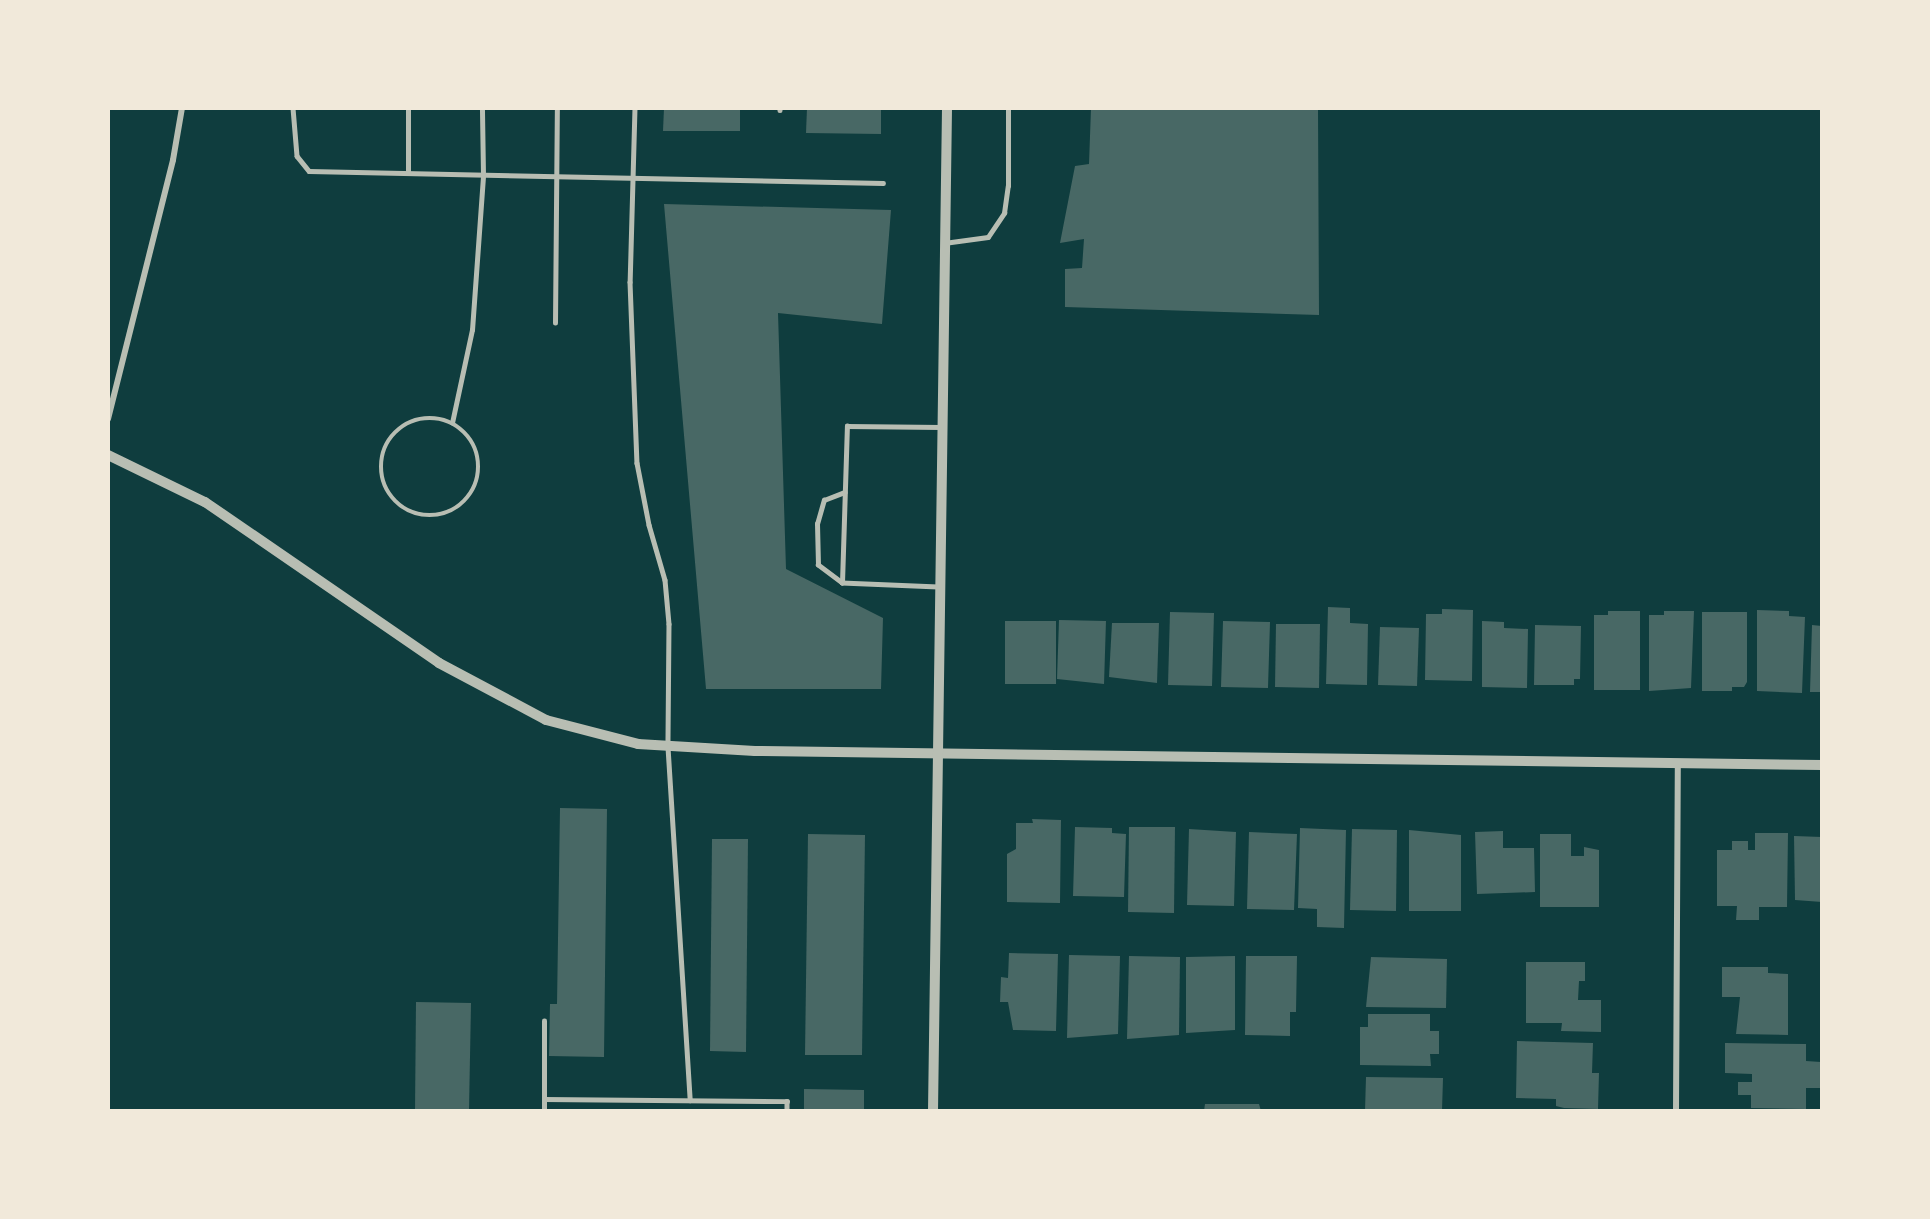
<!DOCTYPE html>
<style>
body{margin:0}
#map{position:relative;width:1930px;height:1219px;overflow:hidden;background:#0f3d3e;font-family:"Times New Roman",serif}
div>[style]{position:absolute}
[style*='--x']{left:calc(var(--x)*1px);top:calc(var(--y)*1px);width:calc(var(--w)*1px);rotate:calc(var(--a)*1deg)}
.building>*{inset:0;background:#486865}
.service>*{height:4.5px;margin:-2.25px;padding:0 2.25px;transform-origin:2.25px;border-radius:2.25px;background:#b8beb3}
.service>.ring{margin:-2.25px;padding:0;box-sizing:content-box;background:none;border:4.5px solid #b8beb3;border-radius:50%}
.minor>*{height:6px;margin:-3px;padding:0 3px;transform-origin:3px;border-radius:3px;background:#b8beb3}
.tertiary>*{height:10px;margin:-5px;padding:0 5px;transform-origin:5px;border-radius:5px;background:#b8beb3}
span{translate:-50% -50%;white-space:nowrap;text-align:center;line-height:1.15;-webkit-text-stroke:6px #f1e9da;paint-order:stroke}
.frame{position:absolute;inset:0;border:110px solid #f1e9da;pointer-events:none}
</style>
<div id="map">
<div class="building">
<i style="clip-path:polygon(664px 108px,740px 108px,740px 131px,663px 131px)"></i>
<i style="clip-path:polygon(807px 108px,881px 108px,881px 134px,806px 133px)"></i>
<i style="clip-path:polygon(1091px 108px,1318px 108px,1319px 315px,1065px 307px,1065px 269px,1082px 268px,1084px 239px,1060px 243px,1075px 166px,1089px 164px)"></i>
<i style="clip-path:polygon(664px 204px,891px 210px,882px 324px,778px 313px,786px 569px,883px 618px,881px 689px,706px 689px)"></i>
<i style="clip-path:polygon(1328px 607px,1350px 608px,1350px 623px,1368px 624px,1367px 685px,1326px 684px)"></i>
<i style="clip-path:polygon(1442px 609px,1473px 610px,1472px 681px,1425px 680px,1426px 614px,1442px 614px)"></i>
<i style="clip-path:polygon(1757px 610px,1789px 611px,1789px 616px,1805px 617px,1802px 693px,1757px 691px)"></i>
<i style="clip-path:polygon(1608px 611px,1640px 611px,1640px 690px,1594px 690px,1594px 615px,1608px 615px)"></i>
<i style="clip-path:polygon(1664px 611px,1694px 611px,1691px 688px,1649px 691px,1649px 615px,1664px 615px)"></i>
<i style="clip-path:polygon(1170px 612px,1214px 613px,1212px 686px,1168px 685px)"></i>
<i style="clip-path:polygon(1702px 612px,1747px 612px,1747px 682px,1744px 687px,1732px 687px,1732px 691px,1702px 691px)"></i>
<i style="clip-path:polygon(1059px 620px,1106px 621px,1104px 684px,1057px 679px)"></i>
<i style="clip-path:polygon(1005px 621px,1056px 621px,1056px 684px,1005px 684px)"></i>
<i style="clip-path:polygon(1223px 621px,1270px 622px,1268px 688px,1221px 687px)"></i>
<i style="clip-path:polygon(1482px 621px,1504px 622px,1504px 628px,1528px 629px,1527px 688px,1482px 687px)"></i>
<i style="clip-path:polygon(1112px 623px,1159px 623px,1157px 683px,1109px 677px)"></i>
<i style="clip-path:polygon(1276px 624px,1320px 624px,1319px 688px,1275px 687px)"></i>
<i style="clip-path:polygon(1535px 625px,1581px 626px,1580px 679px,1574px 679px,1574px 685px,1534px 685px)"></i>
<i style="clip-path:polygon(1812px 625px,1822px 626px,1822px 692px,1810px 692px)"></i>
<i style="clip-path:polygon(1380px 627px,1419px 628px,1417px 686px,1378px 685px)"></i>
<i style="clip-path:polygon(560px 808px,607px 809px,604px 1057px,549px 1056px,550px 1004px,557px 1004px)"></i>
<i style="clip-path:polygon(1032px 819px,1061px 820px,1060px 903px,1007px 902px,1007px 854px,1016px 849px,1016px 823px,1033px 823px)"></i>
<i style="clip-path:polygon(1075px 827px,1112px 828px,1112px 833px,1126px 834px,1124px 897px,1073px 896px)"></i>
<i style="clip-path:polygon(1129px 827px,1175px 827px,1174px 913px,1128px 912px)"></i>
<i style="clip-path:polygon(1300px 828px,1346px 830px,1344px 928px,1317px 927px,1317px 909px,1298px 908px)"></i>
<i style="clip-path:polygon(1189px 829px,1236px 832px,1234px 906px,1187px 905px)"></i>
<i style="clip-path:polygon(1352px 829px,1397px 830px,1396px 911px,1350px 910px)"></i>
<i style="clip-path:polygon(1409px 830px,1461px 835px,1461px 911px,1409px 911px)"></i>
<i style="clip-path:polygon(1503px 831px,1503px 848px,1534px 848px,1535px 892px,1477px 894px,1475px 832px)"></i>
<i style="clip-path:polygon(1249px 832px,1297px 834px,1294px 910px,1247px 909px)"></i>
<i style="clip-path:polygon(1755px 833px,1788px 833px,1787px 907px,1759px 907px,1759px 920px,1736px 920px,1737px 906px,1717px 906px,1717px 850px,1732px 850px,1732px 841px,1748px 841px,1748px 850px,1755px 850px)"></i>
<i style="clip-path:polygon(808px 834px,865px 835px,862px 1055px,805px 1055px)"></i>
<i style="clip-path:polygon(1540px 834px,1571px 834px,1571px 856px,1584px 856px,1584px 847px,1599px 850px,1599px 907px,1540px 907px)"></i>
<i style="clip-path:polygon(1794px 836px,1822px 837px,1822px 902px,1795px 900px)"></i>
<i style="clip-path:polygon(712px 839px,748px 839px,746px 1052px,710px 1051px)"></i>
<i style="clip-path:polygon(1009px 953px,1058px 954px,1056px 1031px,1013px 1030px,1008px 1002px,1000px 1002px,1001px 977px,1008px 978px)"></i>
<i style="clip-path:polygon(1069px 955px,1120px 956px,1118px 1034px,1067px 1038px)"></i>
<i style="clip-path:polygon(1129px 956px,1180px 957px,1179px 1035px,1127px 1039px)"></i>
<i style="clip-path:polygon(1235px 956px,1235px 1030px,1186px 1033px,1186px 957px)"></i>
<i style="clip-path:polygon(1246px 956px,1297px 956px,1296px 1012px,1290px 1012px,1290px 1036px,1245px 1035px)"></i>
<i style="clip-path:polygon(1371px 957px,1447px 959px,1446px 1008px,1366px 1007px)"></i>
<i style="clip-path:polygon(1526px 962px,1585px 962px,1585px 981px,1579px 981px,1578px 1000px,1601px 1000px,1601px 1032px,1561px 1031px,1562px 1023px,1526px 1023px)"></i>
<i style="clip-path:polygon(1722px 967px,1768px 967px,1768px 973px,1788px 974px,1788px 1035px,1736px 1034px,1740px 997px,1722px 997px)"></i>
<i style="clip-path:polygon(416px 1002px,471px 1003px,469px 1111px,415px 1111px)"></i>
<i style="clip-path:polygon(1368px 1014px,1430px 1014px,1430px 1031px,1439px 1031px,1439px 1054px,1430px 1054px,1431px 1066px,1360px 1065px,1360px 1027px,1368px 1027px)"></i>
<i style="clip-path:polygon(1517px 1041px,1593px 1043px,1592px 1073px,1599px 1073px,1598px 1109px,1564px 1108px,1556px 1106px,1556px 1099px,1516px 1098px)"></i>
<i style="clip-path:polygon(1725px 1043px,1806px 1044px,1806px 1061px,1821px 1062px,1821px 1088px,1806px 1088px,1806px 1109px,1751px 1108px,1751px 1095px,1738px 1095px,1738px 1082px,1752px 1082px,1752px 1074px,1725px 1073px)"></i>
<i style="clip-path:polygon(1366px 1077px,1443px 1078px,1442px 1111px,1365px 1111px)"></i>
<i style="clip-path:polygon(804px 1089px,864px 1090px,864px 1111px,804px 1111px)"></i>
<i style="clip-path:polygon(1205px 1104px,1259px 1104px,1261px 1111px,1204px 1111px)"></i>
</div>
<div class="service">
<i style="--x:293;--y:108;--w:48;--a:85.2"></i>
<i style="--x:297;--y:156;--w:19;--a:51"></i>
<i style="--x:309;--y:171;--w:574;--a:1.2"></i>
<i style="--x:635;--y:108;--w:174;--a:91.6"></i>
<i style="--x:630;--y:282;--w:181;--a:87.8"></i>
<i style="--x:637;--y:463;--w:63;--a:79"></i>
<i style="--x:649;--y:525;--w:57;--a:73.8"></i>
<i style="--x:665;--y:580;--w:44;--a:84.8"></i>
<i style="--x:669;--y:624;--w:123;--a:90.5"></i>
<i style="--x:668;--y:747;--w:354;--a:86.4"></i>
<i style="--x:780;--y:108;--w:2;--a:90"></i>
<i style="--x:408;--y:172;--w:64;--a:-90"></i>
<i style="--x:944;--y:243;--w:44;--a:-7.8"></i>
<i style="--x:988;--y:237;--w:29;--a:-56"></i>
<i style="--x:1004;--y:213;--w:27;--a:-82"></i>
<i style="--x:1008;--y:186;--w:78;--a:-90"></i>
<i style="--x:555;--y:323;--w:215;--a:-89.5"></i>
<i class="ring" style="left:381px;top:418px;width:93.5px;height:93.5px"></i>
<i style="--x:452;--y:423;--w:95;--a:-77.9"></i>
<i style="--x:472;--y:330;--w:155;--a:-85.9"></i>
<i style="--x:483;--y:175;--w:67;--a:-90.9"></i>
<i style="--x:842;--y:583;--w:30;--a:-143"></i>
<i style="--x:818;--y:565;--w:41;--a:-91.4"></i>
<i style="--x:817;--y:524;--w:25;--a:-74"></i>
<i style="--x:824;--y:500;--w:22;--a:-21"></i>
<i style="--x:938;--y:587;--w:96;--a:-177.6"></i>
<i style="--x:842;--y:583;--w:157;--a:-88.2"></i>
<i style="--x:847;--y:426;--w:94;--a:0.6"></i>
<i style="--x:544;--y:1099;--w:243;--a:0.5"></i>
<i style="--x:787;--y:1101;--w:10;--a:90"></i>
<i style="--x:544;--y:1111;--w:90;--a:-90"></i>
</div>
<div class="minor">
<i style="--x:108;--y:419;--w:267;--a:-75.9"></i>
<i style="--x:173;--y:160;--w:53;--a:-80.2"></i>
<i style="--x:1676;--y:1111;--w:348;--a:-89.7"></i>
</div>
<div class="tertiary">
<i style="--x:108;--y:455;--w:108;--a:25.9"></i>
<i style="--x:205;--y:502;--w:284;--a:34.5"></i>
<i style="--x:439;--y:663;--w:121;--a:28"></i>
<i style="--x:546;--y:720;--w:95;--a:14.6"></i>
<i style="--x:638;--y:744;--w:117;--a:3.4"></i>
<i style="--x:755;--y:751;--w:1067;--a:0.75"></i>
<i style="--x:933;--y:1111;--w:1003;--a:-89.2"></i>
</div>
<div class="frame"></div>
</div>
